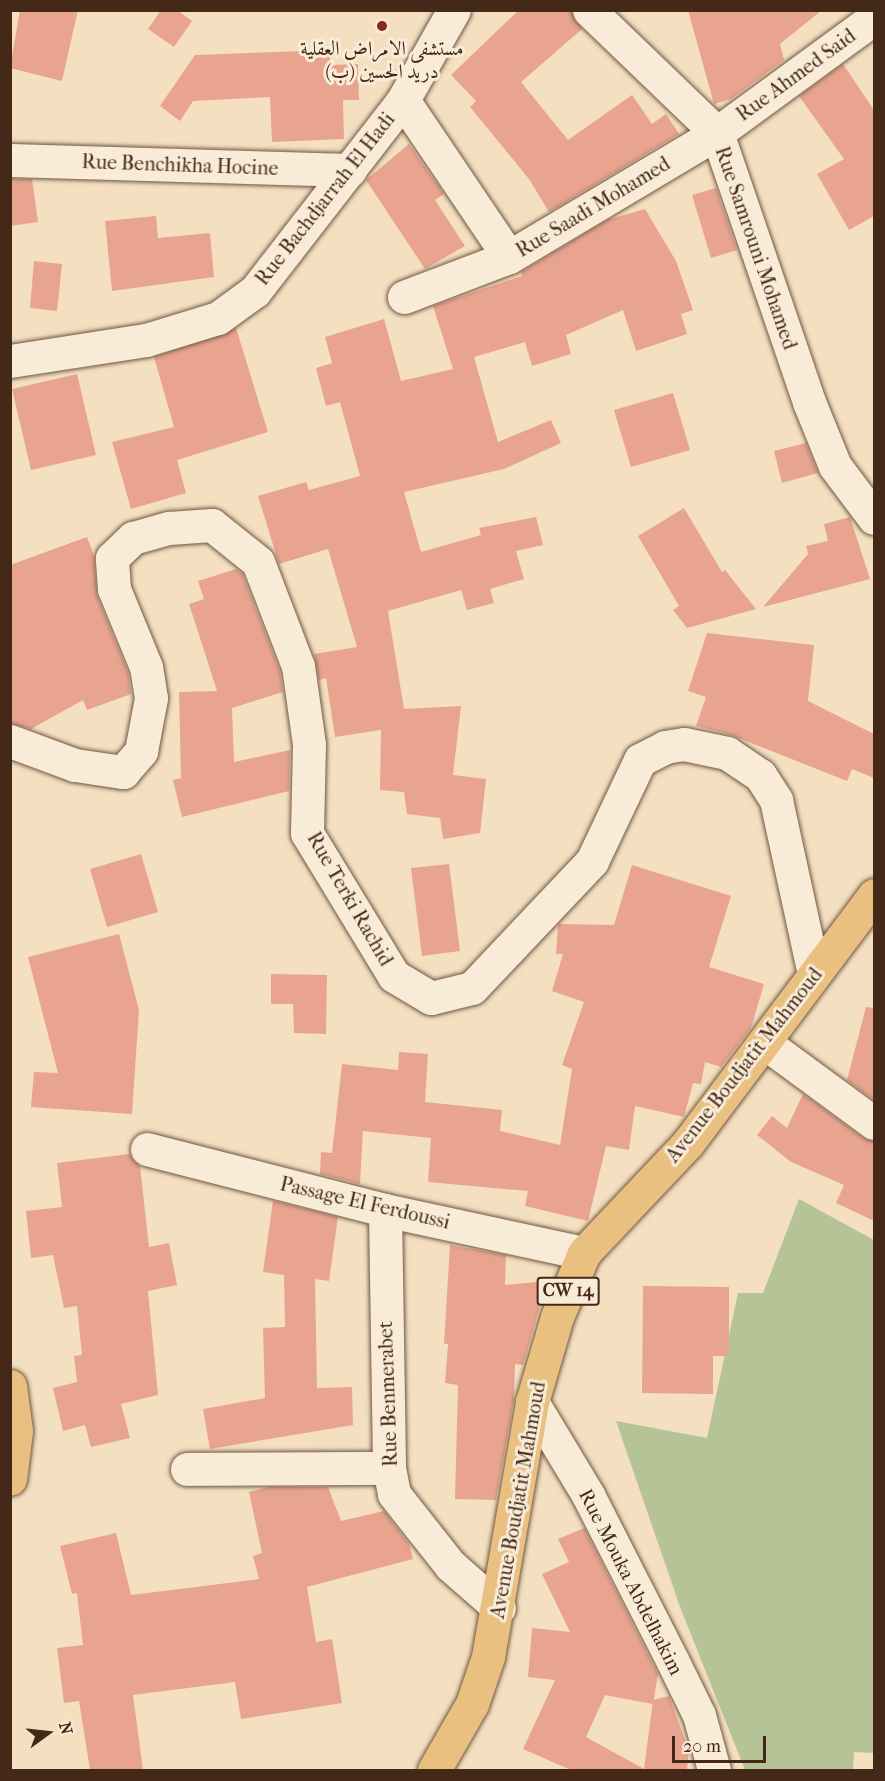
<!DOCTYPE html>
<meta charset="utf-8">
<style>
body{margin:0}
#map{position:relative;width:885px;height:1781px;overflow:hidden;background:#f4e0c1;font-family:"IM FELL French Canon",Amiri,serif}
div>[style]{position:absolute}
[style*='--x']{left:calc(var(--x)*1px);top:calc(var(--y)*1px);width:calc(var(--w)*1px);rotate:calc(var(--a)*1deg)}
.green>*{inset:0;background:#b5c397}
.building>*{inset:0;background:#e8a48f}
.roads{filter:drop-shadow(0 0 2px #705742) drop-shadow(0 0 2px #705742)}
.minor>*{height:33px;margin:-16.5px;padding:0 16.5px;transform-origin:16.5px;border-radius:16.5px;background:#f8ebd7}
.primary>*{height:33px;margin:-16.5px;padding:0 16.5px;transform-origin:16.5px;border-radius:16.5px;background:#eac080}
.dots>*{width:16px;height:16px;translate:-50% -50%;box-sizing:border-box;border:3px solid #f8ebd7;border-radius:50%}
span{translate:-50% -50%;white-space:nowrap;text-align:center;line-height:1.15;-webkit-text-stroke:6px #f8ebd7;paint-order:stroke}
.shield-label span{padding:2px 4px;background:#f8ebd7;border:2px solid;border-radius:4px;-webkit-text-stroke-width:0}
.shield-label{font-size:18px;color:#442918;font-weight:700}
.poi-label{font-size:20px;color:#442918}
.street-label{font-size:20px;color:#442918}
.frame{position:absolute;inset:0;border:12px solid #442918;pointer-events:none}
.north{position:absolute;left:18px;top:1703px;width:60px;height:60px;-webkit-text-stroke:4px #f8ebd7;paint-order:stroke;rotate:75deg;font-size:16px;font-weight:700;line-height:24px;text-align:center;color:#442918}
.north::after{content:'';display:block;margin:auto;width:21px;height:27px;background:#442918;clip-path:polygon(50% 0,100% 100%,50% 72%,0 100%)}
.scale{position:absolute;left:672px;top:1736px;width:94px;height:27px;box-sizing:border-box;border:3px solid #442918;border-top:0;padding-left:8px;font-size:18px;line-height:21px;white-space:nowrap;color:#442918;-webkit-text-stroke:4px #f8ebd7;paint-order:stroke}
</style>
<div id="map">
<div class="green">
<i style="clip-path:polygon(799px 1199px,874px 1240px,874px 1753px,854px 1752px,853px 1770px,745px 1770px,680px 1607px,616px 1421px,707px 1438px,738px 1293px,763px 1293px)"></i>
</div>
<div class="building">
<i style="clip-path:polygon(20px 10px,78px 10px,62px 81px,10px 68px)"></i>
<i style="clip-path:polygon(161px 10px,177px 10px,192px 21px,174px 47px,148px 29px)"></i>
<i style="clip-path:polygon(519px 10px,571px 10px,582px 29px,521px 82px,568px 140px,632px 95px,652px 124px,666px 114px,679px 134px,549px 212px,529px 179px,470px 107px,476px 101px,451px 75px)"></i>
<i style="clip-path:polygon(688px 10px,822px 10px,780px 44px,784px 60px,731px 99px,714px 104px)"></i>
<i style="clip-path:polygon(330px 50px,330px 65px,358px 64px,359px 100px,343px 100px,344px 139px,272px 142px,270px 97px,193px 101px,180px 121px,160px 106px,195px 55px)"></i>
<i style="clip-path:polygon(843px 64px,874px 110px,874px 216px,849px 230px,817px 174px,844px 159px,799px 96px)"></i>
<i style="clip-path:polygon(409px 144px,444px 194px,435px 200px,465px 246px,425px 269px,366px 180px)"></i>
<i style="clip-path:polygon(10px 179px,32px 179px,38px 222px,10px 226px)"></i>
<i style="clip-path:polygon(716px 188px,737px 250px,711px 258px,692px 195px)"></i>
<i style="clip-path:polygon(645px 209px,676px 261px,693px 310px,681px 314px,687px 334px,636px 351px,623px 310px,566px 335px,571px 354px,532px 366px,525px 342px,474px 357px,498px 442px,551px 420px,561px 443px,504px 469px,404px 492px,421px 552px,481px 535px,479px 528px,536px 517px,543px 545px,516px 551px,524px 579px,490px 589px,494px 603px,467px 610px,461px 590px,388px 611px,404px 709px,461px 706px,453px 775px,486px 779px,480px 833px,443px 839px,440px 818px,407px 814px,404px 792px,380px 790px,381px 730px,335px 737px,326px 678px,319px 680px,314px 654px,357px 647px,328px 549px,279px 564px,258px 496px,306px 482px,309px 490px,360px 476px,340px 402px,326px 406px,316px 368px,332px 363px,325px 337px,384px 319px,401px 381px,453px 369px,433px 306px,522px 276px,521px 272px,607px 220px)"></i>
<i style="clip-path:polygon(156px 216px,158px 238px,210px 233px,214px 277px,112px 291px,105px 221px)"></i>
<i style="clip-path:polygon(34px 261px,62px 264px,57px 311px,30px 308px)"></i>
<i style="clip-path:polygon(236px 328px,268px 432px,177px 460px,186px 493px,131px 509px,112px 442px,174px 427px,154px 357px)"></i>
<i style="clip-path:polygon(77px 374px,96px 455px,31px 470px,12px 389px)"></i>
<i style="clip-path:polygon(673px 393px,690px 450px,631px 467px,614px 410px)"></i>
<i style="clip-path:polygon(806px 443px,818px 473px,782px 483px,774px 451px)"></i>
<i style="clip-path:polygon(684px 508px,722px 572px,725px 570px,756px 609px,687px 628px,673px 610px,679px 606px,638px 536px)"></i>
<i style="clip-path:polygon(850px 517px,870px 579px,763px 607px,808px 554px,806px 546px,828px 541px,824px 524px)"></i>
<i style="clip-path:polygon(87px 537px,94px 556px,97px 596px,128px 672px,131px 694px,87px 710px,83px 700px,31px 729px,10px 723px,10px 565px)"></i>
<i style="clip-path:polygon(236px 569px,242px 573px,280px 671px,283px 692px,232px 708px,234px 762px,290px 750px,289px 791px,182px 817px,173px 780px,181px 778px,179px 692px,217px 691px,189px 604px,204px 599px,198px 581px)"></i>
<i style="clip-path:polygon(707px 633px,814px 645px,808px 701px,874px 734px,874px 778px,852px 769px,847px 781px,731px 735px,696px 726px,706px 697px,688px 691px)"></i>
<i style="clip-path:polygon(141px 854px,158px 912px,107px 927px,90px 869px)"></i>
<i style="clip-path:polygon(449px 864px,460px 951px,422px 956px,411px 868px)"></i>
<i style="clip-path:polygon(632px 865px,731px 896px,709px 967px,764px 984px,751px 1028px,721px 1067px,705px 1062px,701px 1084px,693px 1083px,684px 1117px,635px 1106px,629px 1150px,606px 1146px,588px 1221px,525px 1206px,528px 1191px,428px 1182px,431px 1138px,363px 1131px,360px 1184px,320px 1174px,321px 1152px,332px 1153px,342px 1064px,398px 1070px,399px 1052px,428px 1054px,425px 1102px,502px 1110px,500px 1131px,560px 1145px,572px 1069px,562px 1065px,584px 1002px,552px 991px,563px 954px,556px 954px,558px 924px,614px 925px)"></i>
<i style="clip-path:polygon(119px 934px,139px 1010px,132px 1114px,31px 1107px,34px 1072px,58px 1073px,28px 957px)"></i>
<i style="clip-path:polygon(271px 974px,327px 975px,326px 1034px,294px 1033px,293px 1004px,271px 1004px)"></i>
<i style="clip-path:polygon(866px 1007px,874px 1008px,874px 1100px,847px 1080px)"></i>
<i style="clip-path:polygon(803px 1094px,863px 1138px,874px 1141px,874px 1221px,836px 1203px,844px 1185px,791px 1162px,757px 1135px,772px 1116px,787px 1128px)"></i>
<i style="clip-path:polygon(129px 1154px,140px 1166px,149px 1247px,169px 1243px,177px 1285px,148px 1291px,158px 1395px,121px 1404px,130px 1438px,91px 1447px,85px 1425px,63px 1431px,53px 1388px,77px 1382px,74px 1356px,82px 1355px,77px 1306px,64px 1308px,53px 1255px,31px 1258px,26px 1211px,62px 1207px,57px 1163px)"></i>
<i style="clip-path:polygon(273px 1201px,338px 1217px,329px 1281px,315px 1279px,317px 1388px,352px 1387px,353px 1425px,210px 1449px,203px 1409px,265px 1398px,263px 1328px,285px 1327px,284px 1275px,263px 1272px)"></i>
<i style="clip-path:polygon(450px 1245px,506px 1255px,505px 1285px,547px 1281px,523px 1365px,515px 1364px,514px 1399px,496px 1500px,455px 1499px,458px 1385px,445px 1383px,448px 1344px,444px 1344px)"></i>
<i style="clip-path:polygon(643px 1286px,729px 1287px,729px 1356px,713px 1356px,713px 1394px,642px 1393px)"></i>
<i style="clip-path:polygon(269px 1487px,328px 1487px,341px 1521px,384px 1511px,409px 1544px,413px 1559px,307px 1587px,316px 1642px,332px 1639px,342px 1703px,241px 1719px,235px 1682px,133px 1695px,143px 1770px,90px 1770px,79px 1701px,64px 1703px,57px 1648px,83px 1645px,77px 1593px,72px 1594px,60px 1546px,116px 1533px,131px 1595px,259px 1579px,253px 1556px,262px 1553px,249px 1492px)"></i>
<i style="clip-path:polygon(584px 1528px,658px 1674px,653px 1704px,605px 1695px,586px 1737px,644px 1769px,653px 1700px,669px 1696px,689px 1751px,687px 1770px,571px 1770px,523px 1749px,555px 1680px,528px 1677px,532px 1628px,570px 1632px,542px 1574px,569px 1562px,558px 1539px)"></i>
</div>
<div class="roads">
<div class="minor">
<i style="--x:589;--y:10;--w:178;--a:43.9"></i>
<i style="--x:717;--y:133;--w:284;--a:71.1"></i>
<i style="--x:809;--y:402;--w:69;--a:67.9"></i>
<i style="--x:835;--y:466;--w:65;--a:53.1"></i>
<i style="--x:403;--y:100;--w:189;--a:56"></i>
<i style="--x:509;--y:257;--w:242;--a:-30.8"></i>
<i style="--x:717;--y:133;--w:195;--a:-36.2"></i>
<i style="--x:10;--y:160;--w:340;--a:1.7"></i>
<i style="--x:404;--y:297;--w:112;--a:-20.9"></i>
<i style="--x:10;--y:361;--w:138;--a:-8.8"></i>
<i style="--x:146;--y:340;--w:75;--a:-17"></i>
<i style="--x:218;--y:318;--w:46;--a:-36.1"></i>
<i style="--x:255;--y:291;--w:242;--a:-52.2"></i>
<i style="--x:403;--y:100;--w:103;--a:-60.5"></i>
<i style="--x:10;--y:741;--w:69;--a:20.3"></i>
<i style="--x:75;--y:765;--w:49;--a:8.3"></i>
<i style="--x:123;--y:772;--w:28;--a:-49"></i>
<i style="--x:141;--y:751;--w:54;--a:-79.3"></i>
<i style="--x:151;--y:698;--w:31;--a:-99"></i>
<i style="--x:146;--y:667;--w:84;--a:-112.3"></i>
<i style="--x:114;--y:589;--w:31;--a:-94"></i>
<i style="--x:112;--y:558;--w:29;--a:-44"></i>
<i style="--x:133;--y:538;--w:37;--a:-16"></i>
<i style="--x:169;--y:528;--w:43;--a:-4"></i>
<i style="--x:212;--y:525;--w:59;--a:38.8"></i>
<i style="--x:258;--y:562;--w:111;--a:69"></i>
<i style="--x:298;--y:666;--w:79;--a:82"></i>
<i style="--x:309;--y:744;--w:89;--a:91.3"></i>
<i style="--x:307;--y:833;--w:167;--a:58.7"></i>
<i style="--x:394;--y:976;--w:43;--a:30.7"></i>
<i style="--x:431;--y:998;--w:42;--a:-13.7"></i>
<i style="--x:472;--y:988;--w:175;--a:-46.6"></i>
<i style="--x:592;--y:861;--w:112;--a:-64.6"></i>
<i style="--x:640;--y:760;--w:28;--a:-27"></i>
<i style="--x:665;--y:747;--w:19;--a:-9"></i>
<i style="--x:684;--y:744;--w:44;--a:11.8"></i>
<i style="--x:727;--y:753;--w:40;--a:34"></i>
<i style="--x:760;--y:775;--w:30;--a:57"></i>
<i style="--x:776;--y:800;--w:178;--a:77.7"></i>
<i style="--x:765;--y:1043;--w:135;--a:36.3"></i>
<i style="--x:147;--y:1149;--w:246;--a:14.4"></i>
<i style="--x:385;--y:1210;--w:204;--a:12.2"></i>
<i style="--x:385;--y:1210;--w:258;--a:89.1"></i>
<i style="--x:389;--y:1468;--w:26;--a:79"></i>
<i style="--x:394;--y:1494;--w:90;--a:51.7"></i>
<i style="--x:450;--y:1565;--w:65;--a:41.3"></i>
<i style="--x:532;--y:1402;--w:109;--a:58.9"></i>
<i style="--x:588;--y:1495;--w:187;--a:63"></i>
<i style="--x:673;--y:1662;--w:59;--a:63.9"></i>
<i style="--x:699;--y:1715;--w:57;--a:74.7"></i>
<i style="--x:187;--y:1469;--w:202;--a:-0.3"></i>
</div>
<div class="primary">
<i style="--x:10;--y:1386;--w:45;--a:82.4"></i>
<i style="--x:16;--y:1431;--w:48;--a:97.1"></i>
<i style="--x:434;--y:1770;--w:76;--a:-60.1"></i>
<i style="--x:472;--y:1704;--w:50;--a:-71.2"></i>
<i style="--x:488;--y:1657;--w:259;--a:-80.2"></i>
<i style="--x:532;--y:1402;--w:89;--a:-73.6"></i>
<i style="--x:557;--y:1317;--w:69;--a:-67.1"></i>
<i style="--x:584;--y:1253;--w:151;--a:-46.6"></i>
<i style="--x:688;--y:1143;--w:310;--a:-53.1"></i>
</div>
</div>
<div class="dots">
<i style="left:382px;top:26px;background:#8f2418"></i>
</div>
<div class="shield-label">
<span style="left:568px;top:1291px">CW 14</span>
</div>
<div class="poi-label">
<span style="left:382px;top:60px">مستشفى الامراض العقلية<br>دريد الحسين (ب)</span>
</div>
<div class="street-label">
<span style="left:796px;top:75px;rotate:-36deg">Rue Ahmed Said</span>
<span style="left:180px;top:165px;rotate:2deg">Rue Benchikha Hocine</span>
<span style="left:325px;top:199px;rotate:-52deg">Rue Bachdjarrah El Hadi</span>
<span style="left:593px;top:207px;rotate:-31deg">Rue Saadi Mohamed</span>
<span style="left:756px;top:248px;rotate:71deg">Rue Samrouni Mohamed</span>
<span style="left:350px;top:899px;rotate:60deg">Rue Terki Rachid</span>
<span style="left:744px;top:1065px;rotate:-52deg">Avenue Boudjatit Mahmoud</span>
<span style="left:365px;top:1203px;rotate:13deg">Passage El Ferdoussi</span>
<span style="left:388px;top:1394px;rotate:-92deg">Rue Benmerabet</span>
<span style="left:518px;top:1500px;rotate:-80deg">Avenue Boudjatit Mahmoud</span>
<span style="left:631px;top:1582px;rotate:63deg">Rue Mouka Abdelhakim</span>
</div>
<div class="frame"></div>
<div class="north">N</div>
<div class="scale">20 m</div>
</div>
